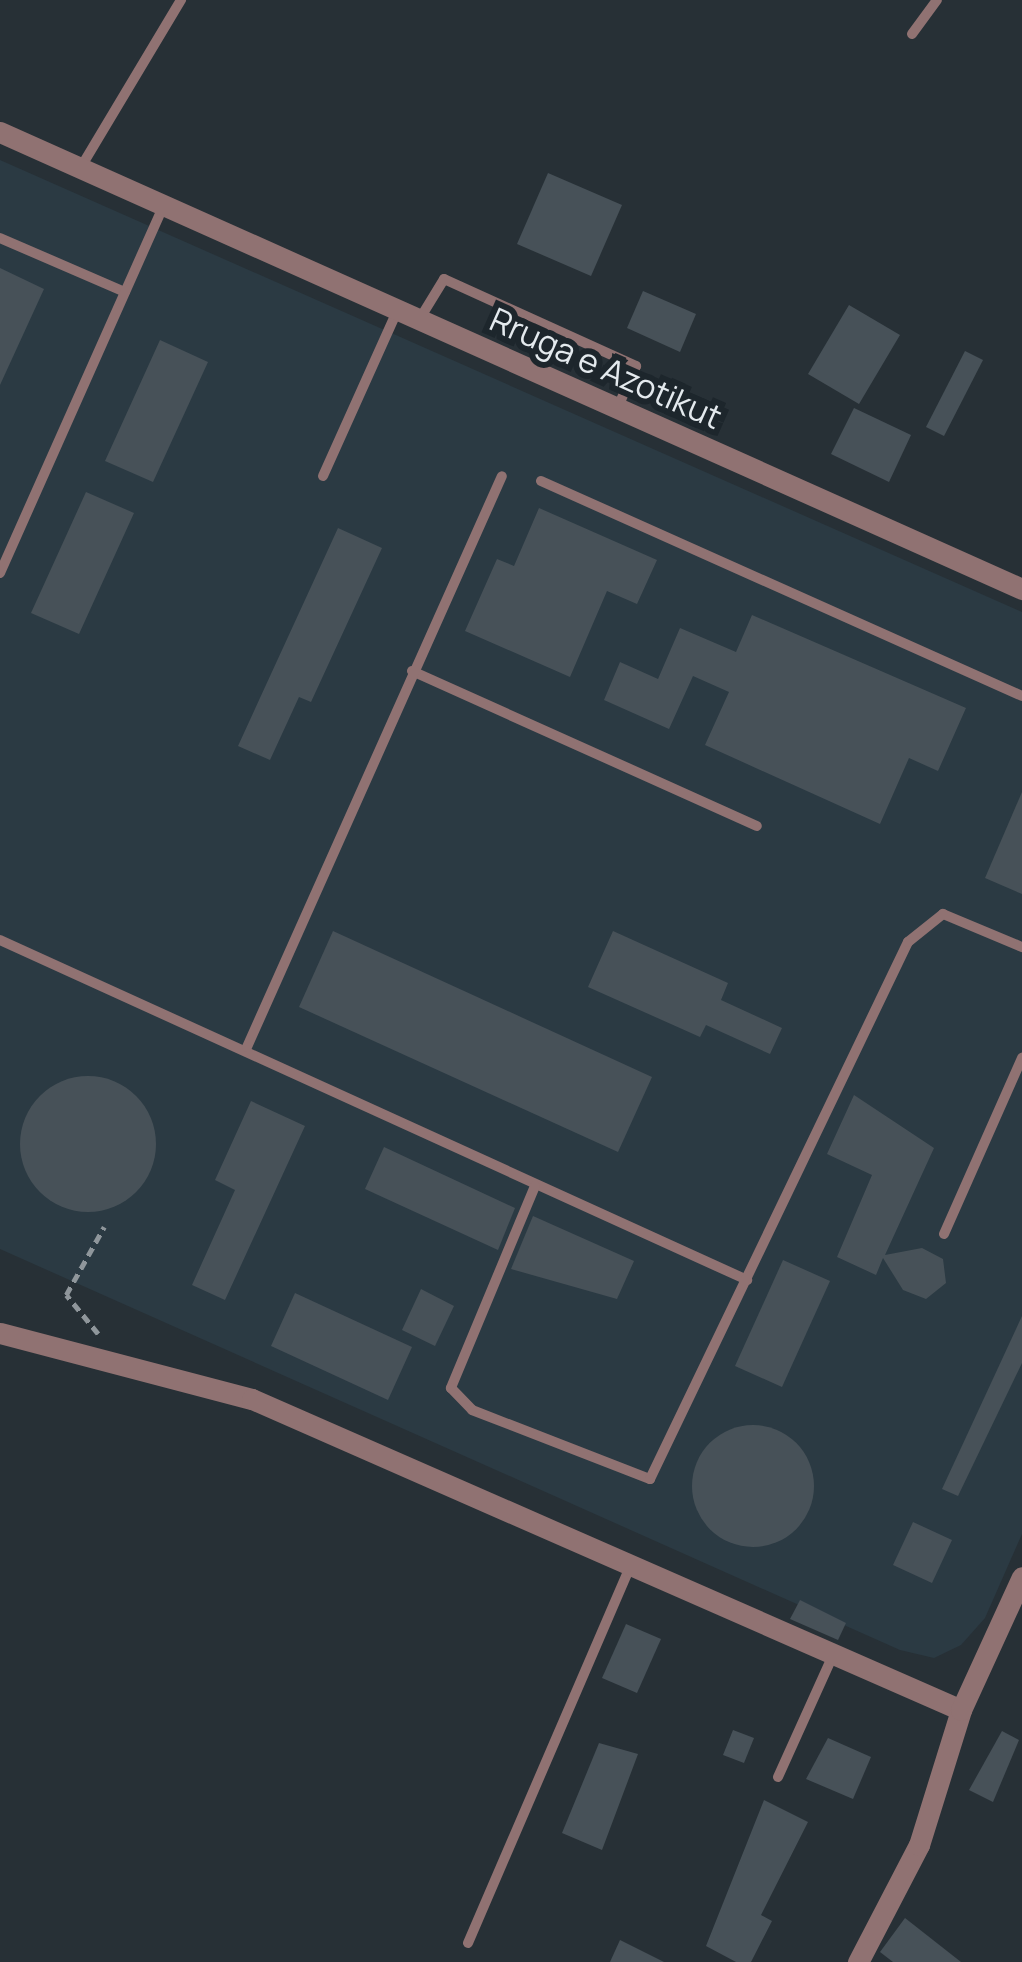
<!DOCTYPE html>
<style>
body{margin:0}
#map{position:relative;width:1022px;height:1962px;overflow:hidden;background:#273036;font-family:Manrope,sans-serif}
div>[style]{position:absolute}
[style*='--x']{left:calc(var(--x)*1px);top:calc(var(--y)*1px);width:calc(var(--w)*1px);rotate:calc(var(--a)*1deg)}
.built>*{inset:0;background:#2b3a43}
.building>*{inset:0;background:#475158}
.round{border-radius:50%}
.path>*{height:4.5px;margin-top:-2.25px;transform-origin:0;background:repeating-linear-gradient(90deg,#8f969b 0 9px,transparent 0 15px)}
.lane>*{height:10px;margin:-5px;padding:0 5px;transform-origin:5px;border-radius:5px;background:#907272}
.street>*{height:21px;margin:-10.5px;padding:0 10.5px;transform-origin:10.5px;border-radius:10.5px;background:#907272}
span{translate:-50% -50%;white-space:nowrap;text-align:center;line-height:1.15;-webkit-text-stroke:12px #1d262c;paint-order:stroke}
.street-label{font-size:33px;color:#e4eaee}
</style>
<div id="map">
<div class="built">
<i style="clip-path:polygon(0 160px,1022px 612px,1022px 1534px,985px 1618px,961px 1645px,934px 1658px,900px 1650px,0 1249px)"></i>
</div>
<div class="building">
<i style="clip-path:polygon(548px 173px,622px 205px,591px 276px,517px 244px)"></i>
<i style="clip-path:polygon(0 268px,44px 289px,0 385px)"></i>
<i style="clip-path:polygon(643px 291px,696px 314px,680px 352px,627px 328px)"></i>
<i style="clip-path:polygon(849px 305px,900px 335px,859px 404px,808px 374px)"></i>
<i style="clip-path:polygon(160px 340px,208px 362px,153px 482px,105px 461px)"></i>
<i style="clip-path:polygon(965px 351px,983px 360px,944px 436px,926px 427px)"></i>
<i style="clip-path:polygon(854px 408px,911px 435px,889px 482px,831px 454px)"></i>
<i style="clip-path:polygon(86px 492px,134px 513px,79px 634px,31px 613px)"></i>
<i style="clip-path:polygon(539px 508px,657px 560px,637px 604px,607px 591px,570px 677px,465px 631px,497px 559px,514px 566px)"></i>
<i style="clip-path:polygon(338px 528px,382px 548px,311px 702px,299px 697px,270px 760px,238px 746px)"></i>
<i style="clip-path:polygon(752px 615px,966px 708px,938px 771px,909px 758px,880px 824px,705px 745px,729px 692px,693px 676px,669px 729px,604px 700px,620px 662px,658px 679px,680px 628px,736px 652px)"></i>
<i style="clip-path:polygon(1022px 792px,1022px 894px,985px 878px)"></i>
<i style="clip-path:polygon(333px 931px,652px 1077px,618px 1152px,299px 1007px)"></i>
<i style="clip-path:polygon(613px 931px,728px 983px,721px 1000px,782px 1028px,770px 1054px,706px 1025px,700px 1037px,588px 987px)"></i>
<i class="round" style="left:20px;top:1076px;width:136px;height:136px"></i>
<i style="clip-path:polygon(854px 1095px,934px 1148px,885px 1255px,922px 1248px,943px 1259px,946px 1283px,926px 1299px,903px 1290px,883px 1258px,876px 1275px,837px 1257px,872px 1175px,827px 1154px)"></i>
<i style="clip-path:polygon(251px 1101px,305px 1126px,225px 1300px,192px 1285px,235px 1190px,215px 1180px)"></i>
<i style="clip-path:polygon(384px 1147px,515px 1208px,498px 1250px,365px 1189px)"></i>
<i style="clip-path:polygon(533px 1216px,634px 1261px,617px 1299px,511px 1269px)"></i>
<i style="clip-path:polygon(783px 1260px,830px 1281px,782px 1387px,735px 1366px)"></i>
<i style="clip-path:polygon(421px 1289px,454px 1306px,435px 1346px,402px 1330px)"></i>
<i style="clip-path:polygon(295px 1293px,412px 1347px,388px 1400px,271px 1346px)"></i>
<i style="clip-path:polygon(1022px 1316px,1022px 1363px,958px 1496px,942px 1489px)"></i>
<i class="round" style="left:692px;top:1425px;width:122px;height:122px"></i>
<i style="clip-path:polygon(913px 1522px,952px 1540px,932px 1583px,893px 1565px)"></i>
<i style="clip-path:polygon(800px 1600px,846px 1623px,838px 1640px,790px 1619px)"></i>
<i style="clip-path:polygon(626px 1624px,661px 1639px,637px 1693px,602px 1678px)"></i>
<i style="clip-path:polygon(733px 1730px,754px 1738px,744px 1763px,723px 1755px)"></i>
<i style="clip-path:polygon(1002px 1731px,1019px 1740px,993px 1802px,969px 1790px)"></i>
<i style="clip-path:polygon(828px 1738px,871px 1757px,853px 1799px,806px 1779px)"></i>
<i style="clip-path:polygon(599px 1743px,638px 1754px,602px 1850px,562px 1833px)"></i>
<i style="clip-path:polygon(764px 1800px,808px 1822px,761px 1915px,772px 1921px,751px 1962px,736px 1962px,706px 1946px)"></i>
<i style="clip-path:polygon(905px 1918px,961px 1962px,893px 1962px,880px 1952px)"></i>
<i style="clip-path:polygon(620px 1940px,664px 1962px,610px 1962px)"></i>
</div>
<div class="path">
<i style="--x:98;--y:1334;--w:50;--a:-129.4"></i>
<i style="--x:66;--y:1295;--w:78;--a:-60.8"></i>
</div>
<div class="lane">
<i style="--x:912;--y:34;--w:42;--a:-53.7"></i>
<i style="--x:81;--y:167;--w:195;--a:-59.1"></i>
<i style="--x:0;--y:238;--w:136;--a:23.4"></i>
<i style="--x:419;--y:320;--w:48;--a:-58.6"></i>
<i style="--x:444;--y:279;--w:211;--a:24.4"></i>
<i style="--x:636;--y:366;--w:47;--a:113.8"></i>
<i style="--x:323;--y:476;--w:181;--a:-65.8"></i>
<i style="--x:541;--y:481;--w:527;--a:24.08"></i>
<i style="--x:0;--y:573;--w:401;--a:-66"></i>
<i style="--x:412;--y:671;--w:378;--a:24.2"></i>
<i style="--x:0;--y:940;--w:821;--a:24.47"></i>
<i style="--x:247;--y:1047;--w:625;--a:-65.94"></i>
<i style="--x:535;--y:1186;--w:219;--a:112.6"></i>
<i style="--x:451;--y:1388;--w:30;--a:46"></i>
<i style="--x:472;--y:1410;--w:191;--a:21.2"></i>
<i style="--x:650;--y:1479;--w:596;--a:-64.34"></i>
<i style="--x:908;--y:942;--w:45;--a:-38.7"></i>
<i style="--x:943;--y:914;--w:86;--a:22.7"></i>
<i style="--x:944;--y:1234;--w:193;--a:-66.1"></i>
<i style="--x:778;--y:1777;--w:134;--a:-65.7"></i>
<i style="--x:468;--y:1943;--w:410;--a:-66.7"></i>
</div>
<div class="street">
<i style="--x:0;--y:132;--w:1120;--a:24.09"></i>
<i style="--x:0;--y:1333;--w:260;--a:14.7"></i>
<i style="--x:252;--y:1399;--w:774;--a:23.68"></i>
<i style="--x:858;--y:1962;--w:132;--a:-62.5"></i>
<i style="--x:919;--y:1845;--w:141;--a:-72.7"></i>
<i style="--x:961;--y:1710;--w:146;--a:-65.4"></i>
</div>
<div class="street-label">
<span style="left:606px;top:368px;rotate:24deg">Rruga e Azotikut</span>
</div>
</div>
